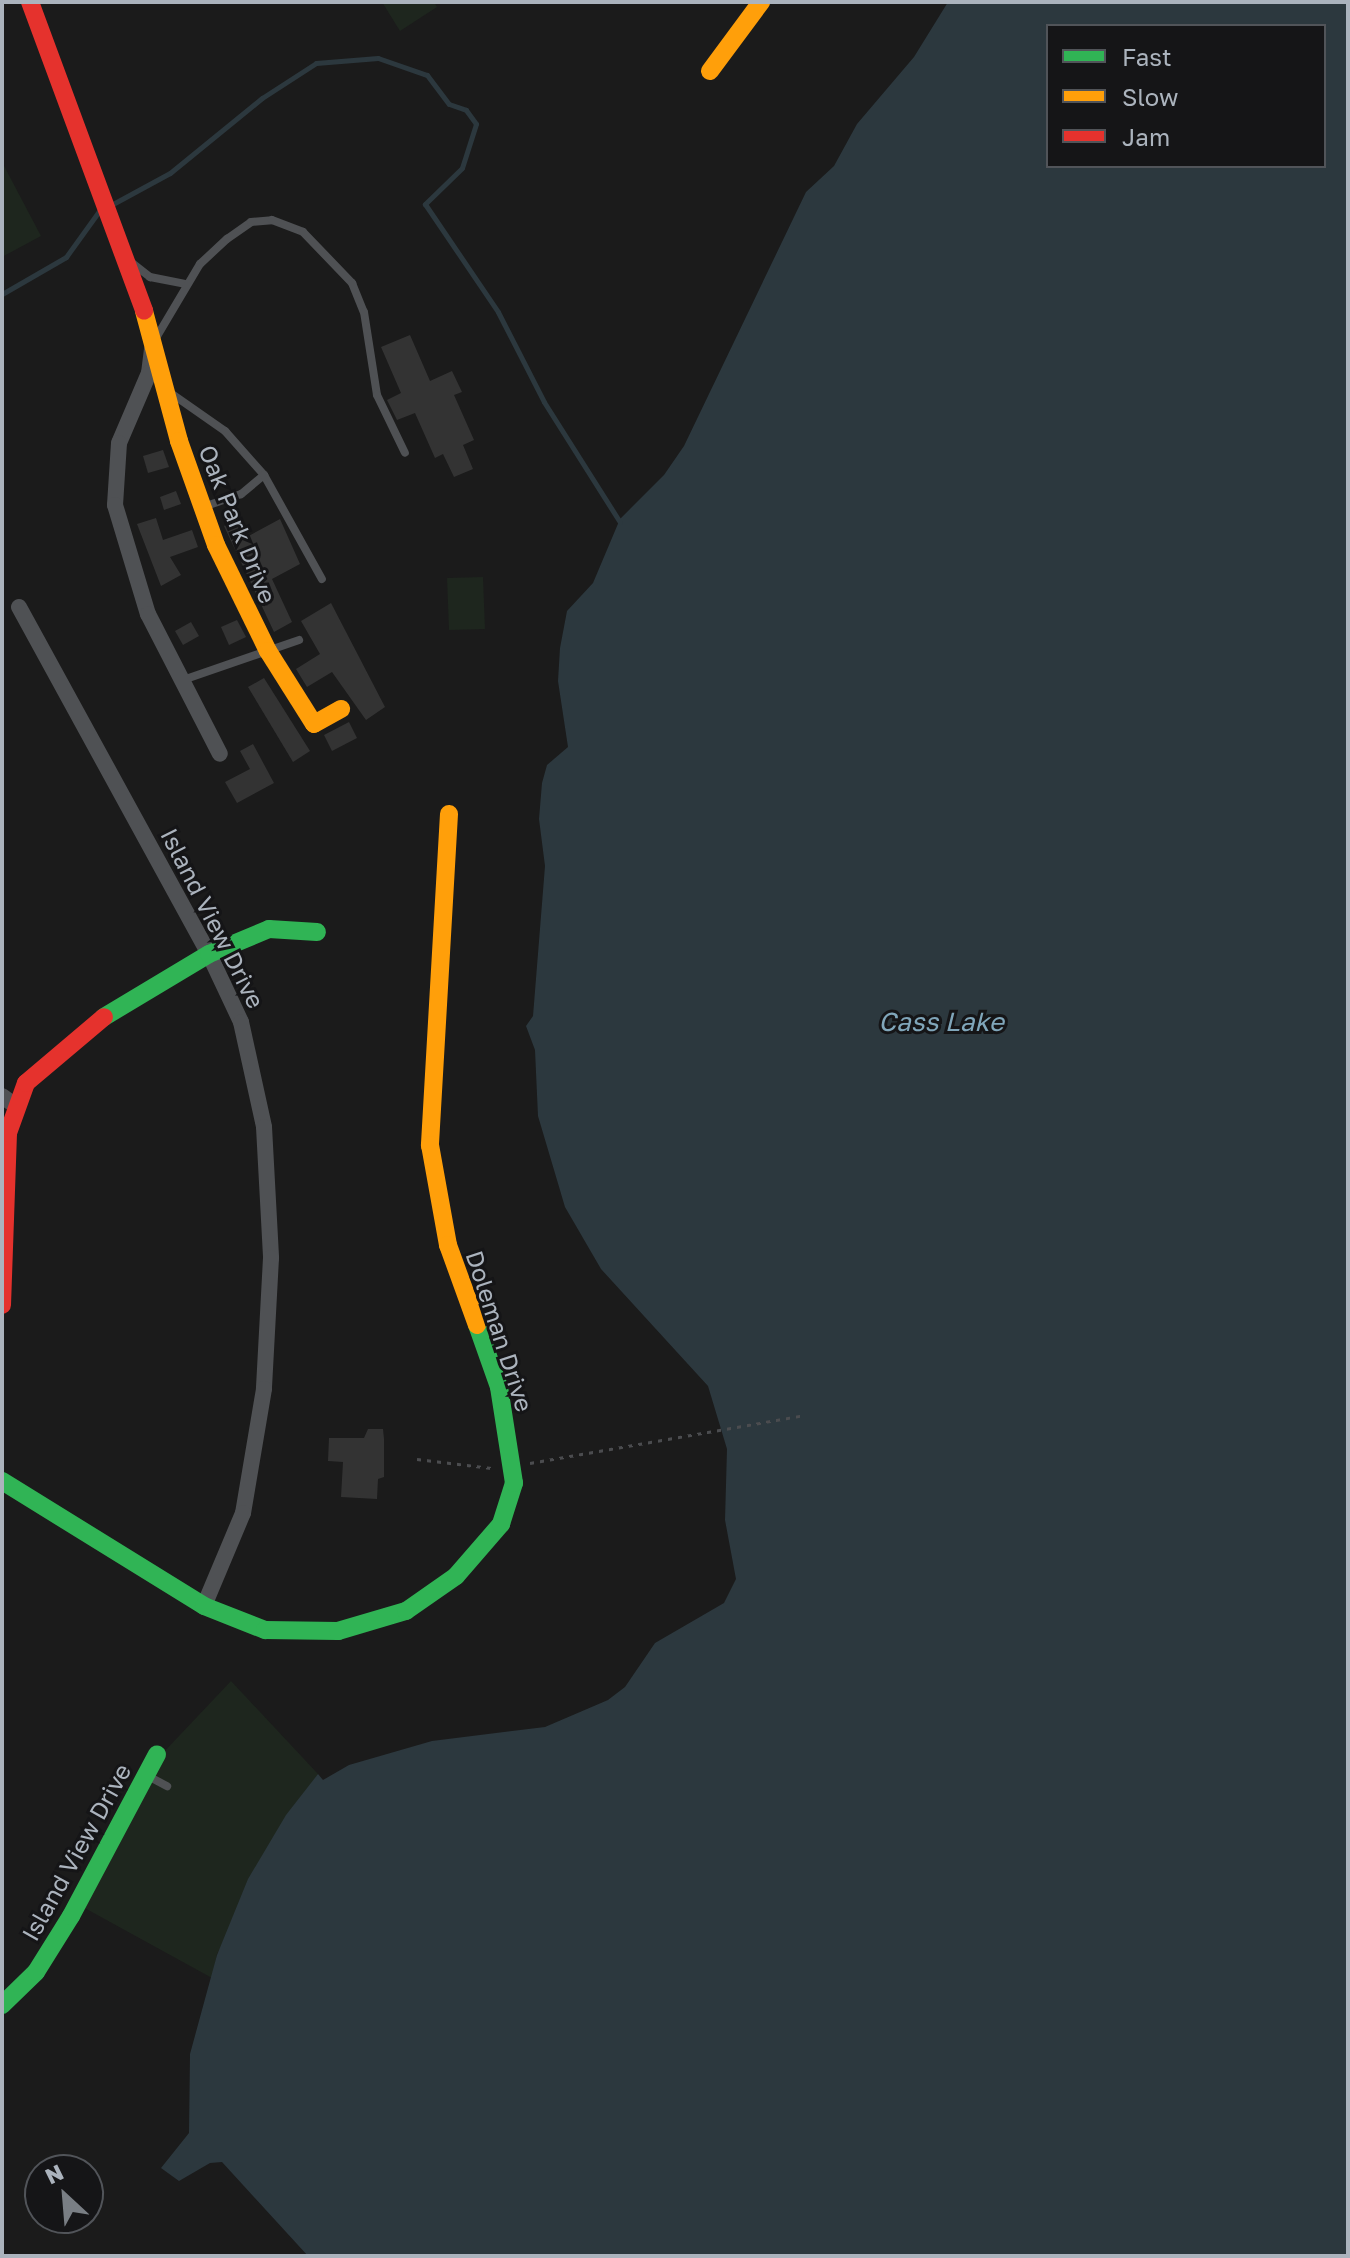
<!DOCTYPE html>
<style>
body{margin:0}
#map{position:relative;width:1350px;height:2258px;overflow:hidden;background:#1b1b1b;font-family:"Golos Text",sans-serif}
div>[style]{position:absolute}
[style*='--x']{left:calc(var(--x)*1px);top:calc(var(--y)*1px);width:calc(var(--w)*1px);rotate:calc(var(--a)*1deg)}
.green>*{inset:0;background:#1e261e}
.water>*{inset:0;background:#2c383e}
.stream>*{height:5px;margin:-2.5px;padding:0 2.5px;transform-origin:2.5px;border-radius:2.5px;background:#2c383e}
.building>*{inset:0;background:#333}
.path>*{height:3px;margin-top:-1.5px;transform-origin:0;background:repeating-linear-gradient(90deg,#4b4c4f 0 4px,transparent 0 10px)}
.lane>*{height:8px;margin:-4px;padding:0 4px;transform-origin:4px;border-radius:4px;background:#4f5154}
.street>*{height:16px;margin:-8px;padding:0 8px;transform-origin:8px;border-radius:8px;background:#4f5154}
.fast>*{height:18px;margin:-9px;padding:0 9px;transform-origin:9px;border-radius:9px;background:#30b455}
.slow>*{height:18px;margin:-9px;padding:0 9px;transform-origin:9px;border-radius:9px;background:#ff9f0a}
.jam>*{height:18px;margin:-9px;padding:0 9px;transform-origin:9px;border-radius:9px;background:#e5322d}
span{translate:-50% -50%;white-space:nowrap;text-align:center;line-height:1.15;-webkit-text-stroke:6px #151517;paint-order:stroke}
.street-label{font-size:24px;color:#abb3bd}
.water-label{font-size:26px;color:#80a6ba;font-style:italic}
.frame{position:absolute;inset:0;border:4px solid #abb3bd;pointer-events:none}
.legend{position:absolute;left:1046px;top:24px;width:280px;height:144px;box-sizing:border-box;background:#151517;border:2px solid #515459;margin:0;padding:10px 14px;list-style:none;font-size:24px;color:#abb3bd}
.legend li{display:flex;align-items:center;gap:16px;height:40px}
.legend b{width:40px;border:2px solid #515459}
.north{position:absolute;left:24px;top:2154px;width:80px;height:80px;box-sizing:border-box;background:#151517;border:2px solid #515459;border-radius:50%;rotate:334deg;font-size:22px;font-weight:700;line-height:32px;text-align:center;color:#abb3bd}
.north::after{content:'';display:block;margin:auto;width:28px;height:36px;background:#797e84;clip-path:polygon(50% 0,100% 100%,50% 72%,0 100%)}
</style>
<div id="map">
<div class="green">
<i style="clip-path:polygon(382px 2px,434px 2px,437px 7px,400px 31px)"></i>
<i style="clip-path:polygon(2px 162px,41px 236px,2px 257px)"></i>
<i style="clip-path:polygon(483px 577px,485px 629px,449px 630px,447px 578px)"></i>
<i style="clip-path:polygon(231px 1681px,318px 1774px,217px 1954px,212px 1978px,81px 1906px,161px 1755px)"></i>
</div>
<div class="water">
<i style="clip-path:polygon(evenodd,948px 2px,1348px 2px,1348px 2256px,308px 2256px,222px 2162px,210px 2163px,179px 2181px,161px 2168px,189px 2133px,190px 2054px,217px 1955px,248px 1879px,286px 1815px,318px 1774px,323px 1780px,349px 1765px,432px 1741px,545px 1727px,608px 1700px,625px 1687px,655px 1643px,724px 1603px,736px 1579px,725px 1520px,727px 1449px,708px 1386px,601px 1269px,565px 1207px,538px 1116px,535px 1050px,526px 1026px,533px 1016px,545px 866px,539px 819px,542px 783px,547px 765px,568px 747px,558px 681px,560px 648px,567px 611px,593px 583px,620px 519px,664px 475px,684px 446px,806px 192px,834px 166px,857px 124px,914px 57px,948px 2px,1048px 26px,1324px 26px,1324px 166px,1048px 166px,1048px 26px)"></i>
</div>
<div class="stream">
<i style="--x:111;--y:205;--w:67;--a:-28.5"></i>
<i style="--x:170;--y:173;--w:119;--a:-39.2"></i>
<i style="--x:262;--y:98;--w:64;--a:-32.9"></i>
<i style="--x:316;--y:63;--w:62;--a:-4.6"></i>
<i style="--x:378;--y:58;--w:52;--a:19.1"></i>
<i style="--x:427;--y:75;--w:36;--a:53"></i>
<i style="--x:449;--y:104;--w:18;--a:19"></i>
<i style="--x:466;--y:110;--w:17;--a:54"></i>
<i style="--x:476;--y:124;--w:46;--a:107.7"></i>
<i style="--x:462;--y:168;--w:52;--a:135.8"></i>
<i style="--x:425;--y:204;--w:130;--a:55.9"></i>
<i style="--x:498;--y:312;--w:101;--a:62.9"></i>
<i style="--x:544;--y:402;--w:142;--a:57.7"></i>
<i style="--x:2;--y:294;--w:74;--a:-30"></i>
<i style="--x:66;--y:257;--w:57;--a:-54.3"></i>
</div>
<div class="building">
<i style="clip-path:polygon(410px 335px,430px 381px,452px 371px,462px 392px,454px 395px,474px 440px,463px 445px,473px 469px,454px 477px,443px 454px,435px 458px,415px 413px,397px 420px,387px 400px,401px 393px,381px 347px)"></i>
<i style="clip-path:polygon(163px 450px,169px 467px,148px 473px,143px 456px)"></i>
<i style="clip-path:polygon(176px 491px,181px 504px,164px 510px,160px 497px)"></i>
<i style="clip-path:polygon(156px 518px,163px 540px,192px 530px,198px 547px,170px 557px,181px 575px,161px 586px,137px 524px)"></i>
<i style="clip-path:polygon(280px 519px,300px 564px,272px 579px,292px 622px,274px 632px,224px 526px,234px 520px,245px 538px)"></i>
<i style="clip-path:polygon(331px 603px,385px 707px,366px 720px,332px 672px,307px 687px,296px 669px,320px 654px,301px 621px)"></i>
<i style="clip-path:polygon(237px 620px,246px 637px,229px 645px,221px 627px)"></i>
<i style="clip-path:polygon(191px 622px,199px 636px,183px 645px,175px 631px)"></i>
<i style="clip-path:polygon(264px 678px,310px 751px,293px 762px,248px 687px)"></i>
<i style="clip-path:polygon(349px 722px,357px 738px,332px 751px,324px 735px)"></i>
<i style="clip-path:polygon(253px 744px,274px 783px,237px 803px,225px 782px,250px 769px,240px 751px)"></i>
<i style="clip-path:polygon(368px 1429px,383px 1429px,384px 1439px,384px 1477px,378px 1479px,377px 1499px,341px 1497px,343px 1462px,328px 1461px,329px 1438px,364px 1438px)"></i>
</div>
<div class="path">
<i style="--x:417;--y:1459;--w:75;--a:6.9"></i>
<i style="--x:530;--y:1463;--w:280;--a:-9.9"></i>
</div>
<div class="lane">
<i style="--x:132;--y:263;--w:23;--a:38"></i>
<i style="--x:150;--y:277;--w:37;--a:11"></i>
<i style="--x:156;--y:338;--w:86;--a:-59.3"></i>
<i style="--x:200;--y:264;--w:37;--a:-43"></i>
<i style="--x:227;--y:239;--w:29;--a:-35"></i>
<i style="--x:251;--y:222;--w:21;--a:-5"></i>
<i style="--x:272;--y:220;--w:33;--a:21"></i>
<i style="--x:303;--y:232;--w:71;--a:46.1"></i>
<i style="--x:352;--y:283;--w:31;--a:68"></i>
<i style="--x:364;--y:312;--w:84;--a:81.1"></i>
<i style="--x:377;--y:395;--w:64;--a:64.2"></i>
<i style="--x:172;--y:394;--w:65;--a:34.9"></i>
<i style="--x:225;--y:431;--w:59;--a:48.4"></i>
<i style="--x:264;--y:475;--w:30;--a:140"></i>
<i style="--x:241;--y:494;--w:40;--a:161.1"></i>
<i style="--x:264;--y:475;--w:119;--a:60.9"></i>
<i style="--x:180;--y:681;--w:126;--a:-19"></i>
<i style="--x:146;--y:1775;--w:24;--a:28"></i>
</div>
<div class="street">
<i style="--x:152;--y:349;--w:24;--a:97"></i>
<i style="--x:149;--y:373;--w:76;--a:113.2"></i>
<i style="--x:119;--y:443;--w:62;--a:93.7"></i>
<i style="--x:115;--y:505;--w:114;--a:73.2"></i>
<i style="--x:148;--y:614;--w:157;--a:62.8"></i>
<i style="--x:19;--y:607;--w:396;--a:61.3"></i>
<i style="--x:209;--y:954;--w:75;--a:64.8"></i>
<i style="--x:241;--y:1022;--w:107;--a:77.6"></i>
<i style="--x:264;--y:1127;--w:131;--a:86.9"></i>
<i style="--x:271;--y:1258;--w:131;--a:93.1"></i>
<i style="--x:264;--y:1389;--w:126;--a:99.6"></i>
<i style="--x:243;--y:1513;--w:101;--a:112.8"></i>
<i style="--x:2;--y:1096;--w:17;--a:36"></i>
</div>
<div class="fast">
<i style="--x:104;--y:1017;--w:122;--a:-31"></i>
<i style="--x:209;--y:954;--w:65;--a:-22.6"></i>
<i style="--x:269;--y:929;--w:48;--a:3.6"></i>
<i style="--x:2;--y:1481;--w:238;--a:31.7"></i>
<i style="--x:204;--y:1606;--w:66;--a:21.5"></i>
<i style="--x:265;--y:1630;--w:73;--a:0.8"></i>
<i style="--x:338;--y:1631;--w:71;--a:-16.4"></i>
<i style="--x:406;--y:1611;--w:61;--a:-35"></i>
<i style="--x:456;--y:1576;--w:69;--a:-49.1"></i>
<i style="--x:501;--y:1524;--w:43;--a:-72.4"></i>
<i style="--x:514;--y:1483;--w:97;--a:-98.9"></i>
<i style="--x:499;--y:1387;--w:66;--a:-109.5"></i>
<i style="--x:2;--y:2005;--w:47;--a:-44.1"></i>
<i style="--x:36;--y:1972;--w:66;--a:-58"></i>
<i style="--x:71;--y:1916;--w:183;--a:-62"></i>
</div>
<div class="slow">
<i style="--x:710;--y:71;--w:86;--a:-53.5"></i>
<i style="--x:144;--y:311;--w:135;--a:74.9"></i>
<i style="--x:179;--y:441;--w:110;--a:70.4"></i>
<i style="--x:216;--y:545;--w:118;--a:63.9"></i>
<i style="--x:268;--y:651;--w:86;--a:57.8"></i>
<i style="--x:314;--y:724;--w:31;--a:-29"></i>
<i style="--x:449;--y:814;--w:332;--a:93.3"></i>
<i style="--x:430;--y:1145;--w:102;--a:79.8"></i>
<i style="--x:448;--y:1245;--w:85;--a:70.1"></i>
</div>
<div class="jam">
<i style="--x:30;--y:2;--w:329;--a:69.7"></i>
<i style="--x:2;--y:1305;--w:172;--a:-88"></i>
<i style="--x:8;--y:1133;--w:53;--a:-70.2"></i>
<i style="--x:26;--y:1083;--w:102;--a:-40.2"></i>
</div>
<div class="street-label">
<span style="left:238px;top:524px;rotate:68deg">Oak Park Drive</span>
<span style="left:213px;top:918px;rotate:63deg">Island View Drive</span>
<span style="left:500px;top:1331px;rotate:72deg">Doleman Drive</span>
<span style="left:76px;top:1852px;rotate:-61deg">Island View Drive</span>
</div>
<div class="water-label">
<span style="left:941px;top:1022px">Cass Lake</span>
</div>
<div class="frame"></div>
<ul class="legend">
<li><b style="height:10px;background:#30b455"></b>Fast</li>
<li><b style="height:10px;background:#ff9f0a"></b>Slow</li>
<li><b style="height:10px;background:#e5322d"></b>Jam</li>
</ul>
<div class="north">N</div>
</div>
